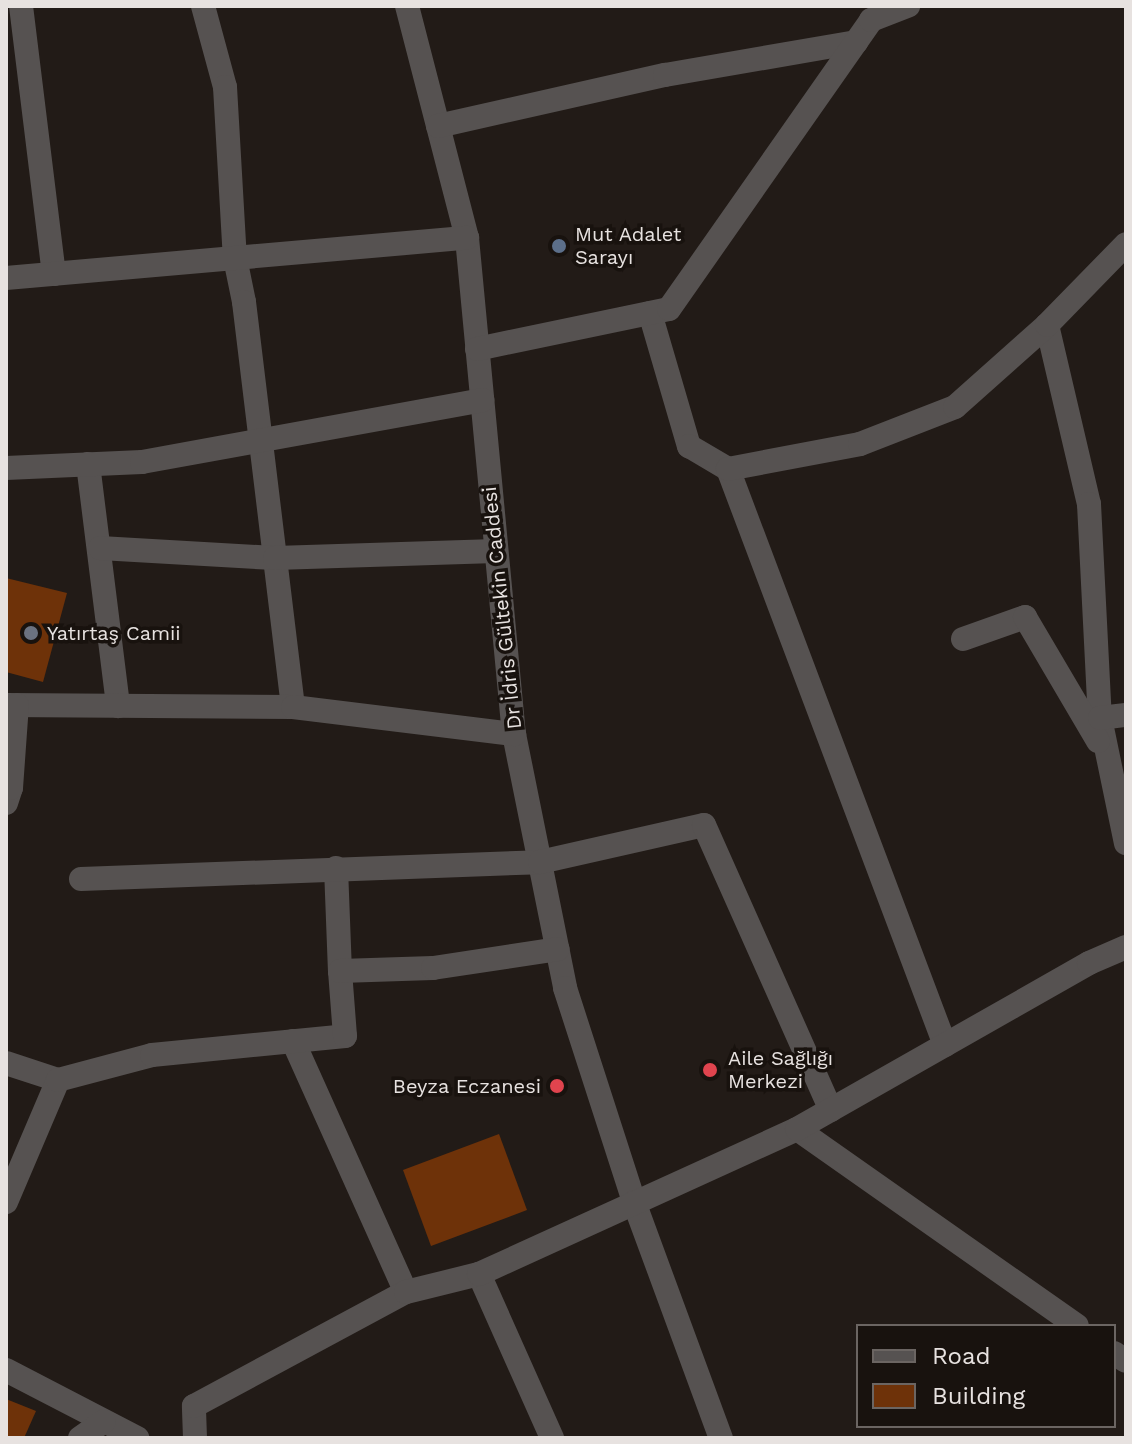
<!DOCTYPE html>
<meta charset="utf-8">
<style>
body{margin:0}
#map{position:relative;width:1132px;height:1444px;overflow:hidden;background:#221b17;font-family:"Work Sans",sans-serif}
div>[style]{position:absolute}
[style*='--x']{left:calc(var(--x)*1px);top:calc(var(--y)*1px);width:calc(var(--w)*1px);rotate:calc(var(--a)*1deg)}
.building>*{inset:0;background:#6e3209}
.minor>*{height:24px;margin:-12px;padding:0 12px;transform-origin:12px;border-radius:12px;background:#565251}
.dots>*{width:22px;height:22px;translate:-50% -50%;box-sizing:border-box;border:4px solid #18120e;border-radius:50%}
span{translate:-50% -50%;white-space:nowrap;text-align:center;line-height:1.15;-webkit-text-stroke:7px #18120e;paint-order:stroke}
.poi-label{font-size:20px;color:#e7e2e0}
.left{translate:0 -50%;text-align:left}
.right{translate:-100% -50%;text-align:right}
.street-label{font-size:20px;color:#e7e2e0}
.frame{position:absolute;inset:0;border:8px solid #e7e2e0;pointer-events:none}
.legend{position:absolute;left:856px;top:1324px;width:260px;height:104px;box-sizing:border-box;background:#18120e;border:2px solid #6b6562;margin:0;padding:10px 14px;list-style:none;font-size:24px;color:#e7e2e0}
.legend li{display:flex;align-items:center;gap:16px;height:40px}
.legend b{width:40px;border:2px solid #6b6562}
</style>
<div id="map">
<div class="building">
<i style="clip-path:polygon(6px 578px,67px 593px,43px 682px,6px 672px)"></i>
<i style="clip-path:polygon(499px 1134px,527px 1210px,431px 1246px,403px 1170px)"></i>
<i style="clip-path:polygon(6px 1399px,36px 1411px,24px 1438px,6px 1438px)"></i>
</div>
<div class="minor">
<i style="--x:21;--y:6;--w:270;--a:83"></i>
<i style="--x:203;--y:6;--w:84;--a:74.8"></i>
<i style="--x:225;--y:87;--w:171;--a:86.7"></i>
<i style="--x:235;--y:258;--w:45;--a:78.4"></i>
<i style="--x:244;--y:302;--w:408;--a:83.1"></i>
<i style="--x:407;--y:6;--w:240;--a:75.5"></i>
<i style="--x:467;--y:238;--w:498;--a:84.6"></i>
<i style="--x:514;--y:734;--w:259;--a:78.6"></i>
<i style="--x:565;--y:988;--w:225;--a:72.1"></i>
<i style="--x:634;--y:1202;--w:252;--a:69.8"></i>
<i style="--x:438;--y:126;--w:233;--a:-12.7"></i>
<i style="--x:665;--y:75;--w:194;--a:-9.8"></i>
<i style="--x:6;--y:278;--w:463;--a:-5"></i>
<i style="--x:650;--y:313;--w:139;--a:73.7"></i>
<i style="--x:689;--y:446;--w:45;--a:30.5"></i>
<i style="--x:1047;--y:325;--w:184;--a:76.8"></i>
<i style="--x:1089;--y:504;--w:214;--a:87.1"></i>
<i style="--x:1100;--y:718;--w:128;--a:78.3"></i>
<i style="--x:477;--y:349;--w:196;--a:-11.8"></i>
<i style="--x:669;--y:309;--w:353;--a:-55"></i>
<i style="--x:871;--y:20;--w:40;--a:-21"></i>
<i style="--x:88;--y:464;--w:244;--a:82.9"></i>
<i style="--x:6;--y:468;--w:136;--a:-2.5"></i>
<i style="--x:142;--y:462;--w:346;--a:-10.3"></i>
<i style="--x:100;--y:548;--w:175;--a:3.3"></i>
<i style="--x:275;--y:558;--w:221;--a:-1.8"></i>
<i style="--x:963;--y:639;--w:66;--a:-19.5"></i>
<i style="--x:1025;--y:617;--w:144;--a:59.5"></i>
<i style="--x:6;--y:705;--w:287;--a:0.4"></i>
<i style="--x:293;--y:707;--w:223;--a:7"></i>
<i style="--x:1100;--y:718;--w:26;--a:-7"></i>
<i style="--x:6;--y:803;--w:16;--a:-72"></i>
<i style="--x:11;--y:788;--w:83;--a:-85.9"></i>
<i style="--x:336;--y:868;--w:103;--a:87.8"></i>
<i style="--x:81;--y:879;--w:459;--a:-2.1"></i>
<i style="--x:540;--y:862;--w:168;--a:-12.7"></i>
<i style="--x:704;--y:825;--w:312;--a:66"></i>
<i style="--x:293;--y:1041;--w:275;--a:65.8"></i>
<i style="--x:945;--y:1045;--w:616;--a:-110.64"></i>
<i style="--x:728;--y:469;--w:134;--a:-10.7"></i>
<i style="--x:860;--y:444;--w:102;--a:-21.3"></i>
<i style="--x:955;--y:407;--w:123;--a:-41.7"></i>
<i style="--x:1047;--y:325;--w:113;--a:-45.7"></i>
<i style="--x:6;--y:1063;--w:55;--a:18.1"></i>
<i style="--x:797;--y:1129;--w:342;--a:35.1"></i>
<i style="--x:6;--y:1202;--w:133;--a:-66.9"></i>
<i style="--x:58;--y:1080;--w:97;--a:-14.9"></i>
<i style="--x:152;--y:1055;--w:194;--a:-5.6"></i>
<i style="--x:345;--y:1036;--w:65;--a:-94.4"></i>
<i style="--x:340;--y:971;--w:93;--a:-1.8"></i>
<i style="--x:433;--y:968;--w:126;--a:-8.6"></i>
<i style="--x:479;--y:1274;--w:180;--a:66"></i>
<i style="--x:1114;--y:1353;--w:14;--a:34"></i>
<i style="--x:6;--y:1370;--w:148;--a:27.4"></i>
<i style="--x:80;--y:1438;--w:29;--a:-35"></i>
<i style="--x:195;--y:1438;--w:32;--a:-92"></i>
<i style="--x:194;--y:1406;--w:241;--a:-28.3"></i>
<i style="--x:406;--y:1292;--w:75;--a:-13.9"></i>
<i style="--x:479;--y:1274;--w:349;--a:-24.5"></i>
<i style="--x:797;--y:1129;--w:336;--a:-29.6"></i>
<i style="--x:1089;--y:963;--w:40;--a:-23.4"></i>
</div>
<div class="dots">
<i style="left:559px;top:246px;background:#5c6f8a"></i>
<i style="left:31px;top:633px;background:#6b7280"></i>
<i style="left:710px;top:1070px;background:#e0444e"></i>
<i style="left:557px;top:1086px;background:#e0444e"></i>
</div>
<div class="poi-label">
<span class="left" style="left:575px;top:246px">Mut Adalet<br>Sarayı</span>
<span class="left" style="left:47px;top:633px">Yatırtaş Camii</span>
<span class="left" style="left:728px;top:1070px">Aile Sağlığı<br>Merkezi</span>
<span class="right" style="left:541px;top:1086px">Beyza Eczanesi</span>
</div>
<div class="street-label">
<span style="left:502px;top:608px;rotate:-96deg">Dr İdris Gültekin Caddesi</span>
</div>
<div class="frame"></div>
<ul class="legend">
<li><b style="height:10px;background:#565251"></b>Road</li>
<li><b style="height:22px;background:#6e3209"></b>Building</li>
</ul>
</div>
